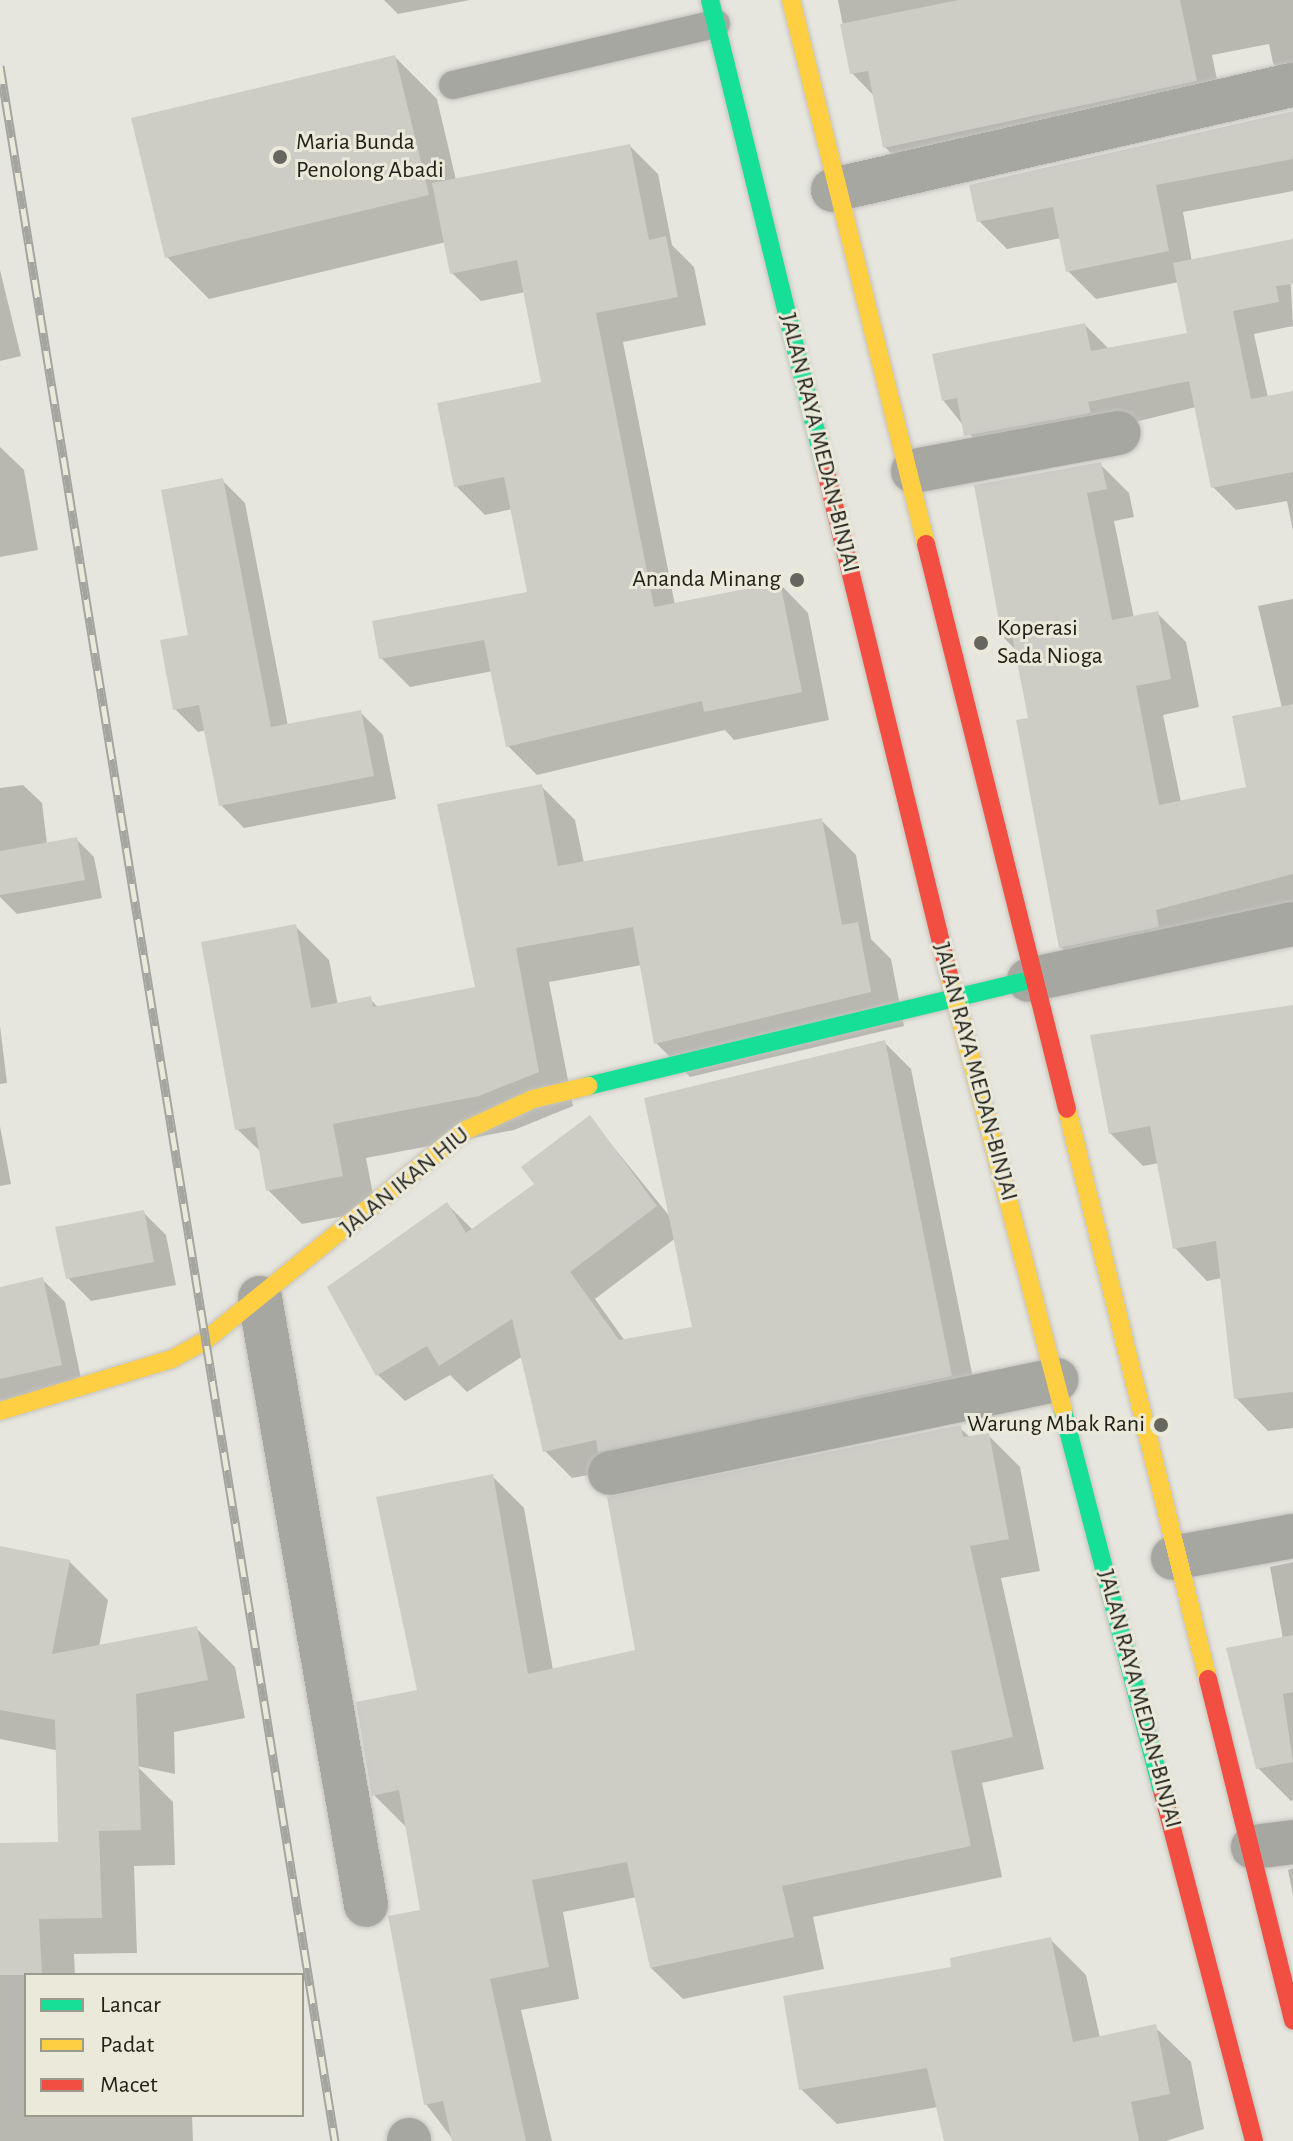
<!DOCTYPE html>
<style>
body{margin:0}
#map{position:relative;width:1293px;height:2141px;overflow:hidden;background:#e7e6de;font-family:"Alegreya Sans",sans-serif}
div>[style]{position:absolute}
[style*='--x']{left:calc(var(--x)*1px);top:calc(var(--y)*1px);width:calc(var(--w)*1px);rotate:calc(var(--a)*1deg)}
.shadow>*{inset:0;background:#0003}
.building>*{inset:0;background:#cdcdc6}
.roads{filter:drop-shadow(0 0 2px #c3c2bc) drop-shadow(0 0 2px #c3c2bc)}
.lane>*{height:28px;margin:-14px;padding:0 14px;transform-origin:14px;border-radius:14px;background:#a7a7a2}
.street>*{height:44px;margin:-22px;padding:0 22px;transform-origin:22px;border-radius:22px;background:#a7a7a2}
.fast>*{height:18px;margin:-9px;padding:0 9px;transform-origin:9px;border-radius:9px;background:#16e098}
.slow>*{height:18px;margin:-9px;padding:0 9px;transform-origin:9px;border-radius:9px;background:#ffcf43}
.jam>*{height:18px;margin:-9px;padding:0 9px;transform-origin:9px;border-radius:9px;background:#f24e42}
.rail>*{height:9px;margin-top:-4.5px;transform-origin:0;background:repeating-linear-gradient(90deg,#ebeada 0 18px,#a5a5a0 0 36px);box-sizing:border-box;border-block:2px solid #a5a5a0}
.dots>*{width:22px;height:22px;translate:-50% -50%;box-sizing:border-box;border:4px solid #ebeada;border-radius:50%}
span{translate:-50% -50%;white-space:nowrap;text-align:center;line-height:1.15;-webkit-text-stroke:6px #ebeada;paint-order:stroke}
.poi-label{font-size:24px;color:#21211a}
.left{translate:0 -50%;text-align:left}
.right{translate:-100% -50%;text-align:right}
.street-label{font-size:24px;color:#21211a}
.legend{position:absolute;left:24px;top:1973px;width:280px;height:144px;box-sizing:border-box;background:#ebeada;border:2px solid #9a9a8d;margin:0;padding:10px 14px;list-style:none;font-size:24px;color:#21211a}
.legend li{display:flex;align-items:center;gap:16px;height:40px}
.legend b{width:40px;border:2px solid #9a9a8d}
</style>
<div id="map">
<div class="shadow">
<i style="clip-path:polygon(384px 0,470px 0,398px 14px)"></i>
<i style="clip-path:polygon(838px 0,1293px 0,1293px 83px,1273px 63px,1269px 44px,1212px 55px,1223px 109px,912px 175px,885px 147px,875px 97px,852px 73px)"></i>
<i style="clip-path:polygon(395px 57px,437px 99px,456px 180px,630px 146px,658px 174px,672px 245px,694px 267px,706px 325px,623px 342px,675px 605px,780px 584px,808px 613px,829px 720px,734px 740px,725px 730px,537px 775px,508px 746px,493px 671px,410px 687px,381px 658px,529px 594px,512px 509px,485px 515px,456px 486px,544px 383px,526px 292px,481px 301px,452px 273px,446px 242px,209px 299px,167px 257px)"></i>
<i style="clip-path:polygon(1293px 113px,1293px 191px,1183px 212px,1192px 262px,1290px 270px,1293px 326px,1254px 334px,1268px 398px,1293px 393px,1293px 531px,1287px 501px,1236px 510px,1213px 487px,1196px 407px,989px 458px,943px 400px,1085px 325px,1108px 348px,1189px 334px,1179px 282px,1096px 299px,1068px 271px,1061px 238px,1007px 249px,979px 221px)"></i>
<i style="clip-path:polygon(0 270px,21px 356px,0 361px)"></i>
<i style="clip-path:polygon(0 447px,24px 470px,38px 550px,0 557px)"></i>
<i style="clip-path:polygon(1100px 464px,1129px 493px,1134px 517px,1114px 521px,1134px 618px,1157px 613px,1186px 642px,1199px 707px,1163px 715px,1181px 802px,1248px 789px,1282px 708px,1258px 606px,1293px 599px,1293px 911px,1089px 976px,1061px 947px,1030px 719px,1016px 650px,1003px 637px)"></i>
<i style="clip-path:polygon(222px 480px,245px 503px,288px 726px,360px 712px,383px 735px,396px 799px,244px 828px,221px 805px,206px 730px,198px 732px,175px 709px)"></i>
<i style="clip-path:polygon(23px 785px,42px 803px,47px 844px,76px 839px,94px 857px,102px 898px,17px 914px,0 897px,0 788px)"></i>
<i style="clip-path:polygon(541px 786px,575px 820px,584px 863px,821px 820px,856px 855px,871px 939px,891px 959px,904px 1026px,690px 1077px,656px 1043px,642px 965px,549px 982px,573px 1106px,514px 1130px,366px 1158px,376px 1210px,302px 1224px,268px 1190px,262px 1153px,237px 1129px,295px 926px,329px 960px,338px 1005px,370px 999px,379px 1008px,478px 988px)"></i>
<i style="clip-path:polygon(1293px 1005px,1293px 1428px,1268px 1431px,1236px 1398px,1222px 1278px,1207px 1281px,1175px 1248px,1159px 1163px,1143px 1166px,1110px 1133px)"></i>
<i style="clip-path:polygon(0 1026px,7px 1083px,0 1084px)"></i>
<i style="clip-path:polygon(evenodd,884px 1042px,911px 1069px,978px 1403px,572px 1478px,545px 1451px,523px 1356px,467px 1392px,450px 1375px,405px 1401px,378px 1375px,447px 1204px,473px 1230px,537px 1184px,590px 1118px,675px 1223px,646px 1100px,884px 1042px,677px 1237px,694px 1328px,625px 1341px,595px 1299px,677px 1237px)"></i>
<i style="clip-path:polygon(0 1126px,11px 1184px,0 1186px)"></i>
<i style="clip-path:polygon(143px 1212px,166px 1235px,176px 1285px,91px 1301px,68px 1278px)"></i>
<i style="clip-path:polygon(42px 1279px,65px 1302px,83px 1388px,0 1406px,0 1289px)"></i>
<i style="clip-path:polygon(960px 1428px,971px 1438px,988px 1435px,1020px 1467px,1040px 1571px,1001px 1578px,1044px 1769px,982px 1783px,1002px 1877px,813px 1917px,824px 1969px,683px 1999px,651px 1968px,637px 1897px,563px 1912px,579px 1999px,521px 2010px,552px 2141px,454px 2141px,426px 2104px,422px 1911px,406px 1827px,374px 1795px,419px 1692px,492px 1476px,524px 1508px,553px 1670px,637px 1652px)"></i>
<i style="clip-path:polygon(0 1548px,69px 1561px,108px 1600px,99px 1647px,196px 1628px,235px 1667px,245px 1718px,174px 1732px,175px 1774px,137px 1766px,173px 1802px,175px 1865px,134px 1866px,137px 1953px,74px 1954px,75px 1975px,26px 1975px,26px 2115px,192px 2115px,193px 2141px,0 2141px,0 1845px,60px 1843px,131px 1765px,0 1739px)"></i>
<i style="clip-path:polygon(1293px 1562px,1293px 1800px,1291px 1801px,1258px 1768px,1283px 1639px,1270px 1567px)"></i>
<i style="clip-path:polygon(1293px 1868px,1293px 1895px,1288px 1870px)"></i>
<i style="clip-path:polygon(1050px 1939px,1086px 1975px,1100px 2038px,1155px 2027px,1191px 2062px,1204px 2129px,1166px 2141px,947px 2141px,938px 2107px,837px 2124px,801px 2089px,954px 1969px)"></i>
</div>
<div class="building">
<i style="clip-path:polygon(958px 0,1180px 0,1197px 81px,883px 148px,868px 71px,850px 74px,840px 24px)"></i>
<i style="clip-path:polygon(395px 55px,429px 195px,165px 258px,131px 118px)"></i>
<i style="clip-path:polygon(1293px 111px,1293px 159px,1156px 185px,1169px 251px,1066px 272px,1053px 207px,977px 222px,969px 185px)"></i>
<i style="clip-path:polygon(630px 144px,649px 240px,666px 236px,678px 297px,596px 313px,654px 607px,780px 582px,802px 692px,704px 712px,702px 701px,506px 747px,484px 640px,379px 659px,372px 621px,527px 592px,504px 477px,454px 487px,437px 403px,541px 382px,517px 260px,450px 274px,432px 183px)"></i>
<i style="clip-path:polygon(1293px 239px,1293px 284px,1276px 286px,1279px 302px,1233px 311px,1251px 399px,1293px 391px,1293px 472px,1211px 488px,1189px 381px,1088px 402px,1091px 413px,964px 436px,957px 398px,942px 401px,932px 354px,1085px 323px,1091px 351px,1187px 333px,1173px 263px)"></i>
<i style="clip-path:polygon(1101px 462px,1107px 489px,1087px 493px,1112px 620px,1158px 611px,1171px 679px,1136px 686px,1159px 805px,1246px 787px,1232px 716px,1293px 704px,1293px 874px,1156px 910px,1159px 927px,1059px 948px,1016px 720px,1028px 718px,1012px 636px,1002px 638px,974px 485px)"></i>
<i style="clip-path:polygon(223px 478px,271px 727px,361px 710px,374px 776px,219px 806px,199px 705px,173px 710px,160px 640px,188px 635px,161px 490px)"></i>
<i style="clip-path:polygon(542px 784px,558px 866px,822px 818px,842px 925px,858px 922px,871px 992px,654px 1044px,633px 927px,516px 948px,539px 1072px,479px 1096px,333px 1124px,343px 1176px,266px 1191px,255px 1127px,235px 1130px,201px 942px,296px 924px,311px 1008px,371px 996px,373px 1007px,475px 987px,437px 804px)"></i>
<i style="clip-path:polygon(77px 837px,85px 880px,0 895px,0 851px)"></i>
<i style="clip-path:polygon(1293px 1005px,1293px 1392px,1234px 1399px,1216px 1241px,1173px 1249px,1150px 1126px,1109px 1134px,1090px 1035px)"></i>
<i style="clip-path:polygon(885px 1040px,952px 1376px,598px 1452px,596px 1440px,543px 1452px,512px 1319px,439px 1366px,427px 1346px,376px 1376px,327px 1287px,447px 1202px,466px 1233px,534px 1184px,521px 1167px,590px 1115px,657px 1206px,570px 1272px,619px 1340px,692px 1327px,644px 1098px)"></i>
<i style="clip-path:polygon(144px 1210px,154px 1262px,66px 1279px,55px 1227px)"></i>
<i style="clip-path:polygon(43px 1277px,62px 1365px,0 1379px,0 1287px)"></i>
<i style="clip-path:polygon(961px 1425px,963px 1437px,989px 1433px,1009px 1539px,970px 1546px,1013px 1737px,951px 1751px,971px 1846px,782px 1886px,794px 1937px,650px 1968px,627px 1862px,532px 1880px,549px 1967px,490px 1979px,526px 2141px,452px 2141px,443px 2101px,424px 2105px,388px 1916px,420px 1910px,399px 1790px,372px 1796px,356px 1702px,417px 1690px,376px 1497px,493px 1474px,528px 1674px,635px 1650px,607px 1497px)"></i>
<i style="clip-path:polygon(0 1546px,70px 1560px,52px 1654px,197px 1626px,208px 1680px,136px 1694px,141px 1830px,99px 1831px,102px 1918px,39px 1919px,42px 1975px,0 1975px,0 1843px,58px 1842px,55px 1720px,0 1710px)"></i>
<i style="clip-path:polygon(1293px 1635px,1293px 1692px,1283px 1694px,1293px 1762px,1256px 1769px,1226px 1648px)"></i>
<i style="clip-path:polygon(1051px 1937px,1073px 2042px,1156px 2024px,1170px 2094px,1131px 2102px,1139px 2141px,944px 2141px,927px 2068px,799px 2090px,783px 1996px,951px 1967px,950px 1958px)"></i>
</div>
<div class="roads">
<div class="lane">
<i style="--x:453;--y:85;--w:270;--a:-13.1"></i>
</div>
<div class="street">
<i style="--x:833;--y:190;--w:472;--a:-12.9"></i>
<i style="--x:913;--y:471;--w:209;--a:-10.5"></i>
<i style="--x:1029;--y:980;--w:270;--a:-12"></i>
<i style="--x:260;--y:1298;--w:616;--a:80.09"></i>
<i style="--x:610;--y:1473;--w:456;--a:-11.8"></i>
<i style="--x:1173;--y:1558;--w:122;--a:-10.4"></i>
<i style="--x:1253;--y:1847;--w:40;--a:-7.1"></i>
<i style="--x:409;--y:2140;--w:1;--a:90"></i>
</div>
<div class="fast">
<i style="--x:710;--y:0;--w:482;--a:76.2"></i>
<i style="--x:588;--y:1086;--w:454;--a:-13.5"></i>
<i style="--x:1063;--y:1411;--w:396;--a:75.4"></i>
</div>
<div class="slow">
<i style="--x:791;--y:0;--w:561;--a:76.06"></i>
<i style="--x:949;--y:975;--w:451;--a:75.3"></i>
<i style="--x:1067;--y:1109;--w:587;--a:76.11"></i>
<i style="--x:0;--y:1411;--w:180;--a:-16.8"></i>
<i style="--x:172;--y:1359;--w:35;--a:-29"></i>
<i style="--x:203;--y:1342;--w:336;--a:-39"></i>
<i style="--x:464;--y:1131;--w:76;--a:-24.9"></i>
<i style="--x:533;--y:1099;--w:57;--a:-13.3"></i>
</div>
<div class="jam">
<i style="--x:825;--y:468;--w:522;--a:76.26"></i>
<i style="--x:926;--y:544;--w:582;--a:75.99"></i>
<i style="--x:1208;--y:1679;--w:352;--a:76"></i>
<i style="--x:1163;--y:1794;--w:359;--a:75.3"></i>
</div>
</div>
<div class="rail">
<i style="--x:0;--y:66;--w:2102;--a:80.83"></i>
</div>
<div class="dots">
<i style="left:280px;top:157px;background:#66665f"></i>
<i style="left:797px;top:580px;background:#66665f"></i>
<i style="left:981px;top:643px;background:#66665f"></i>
<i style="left:1161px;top:1425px;background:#66665f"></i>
</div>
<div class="poi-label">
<span class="left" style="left:296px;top:157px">Maria Bunda<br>Penolong Abadi</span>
<span class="right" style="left:781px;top:580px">Ananda Minang</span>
<span class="left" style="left:997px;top:643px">Koperasi<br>Sada Nioga</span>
<span class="right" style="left:1145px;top:1425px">Warung Mbak Rani</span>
</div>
<div class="street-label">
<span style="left:819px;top:443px;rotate:76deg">JALAN RAYA MEDAN-BINJAI</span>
<span style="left:975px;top:1072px;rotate:75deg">JALAN RAYA MEDAN-BINJAI</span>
<span style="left:405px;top:1182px;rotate:-39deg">JALAN IKAN HIU</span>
<span style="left:1139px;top:1699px;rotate:75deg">JALAN RAYA MEDAN-BINJAI</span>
</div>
<ul class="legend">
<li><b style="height:10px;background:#16e098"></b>Lancar</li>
<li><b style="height:10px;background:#ffcf43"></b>Padat</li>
<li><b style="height:10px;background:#f24e42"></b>Macet</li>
</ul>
</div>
